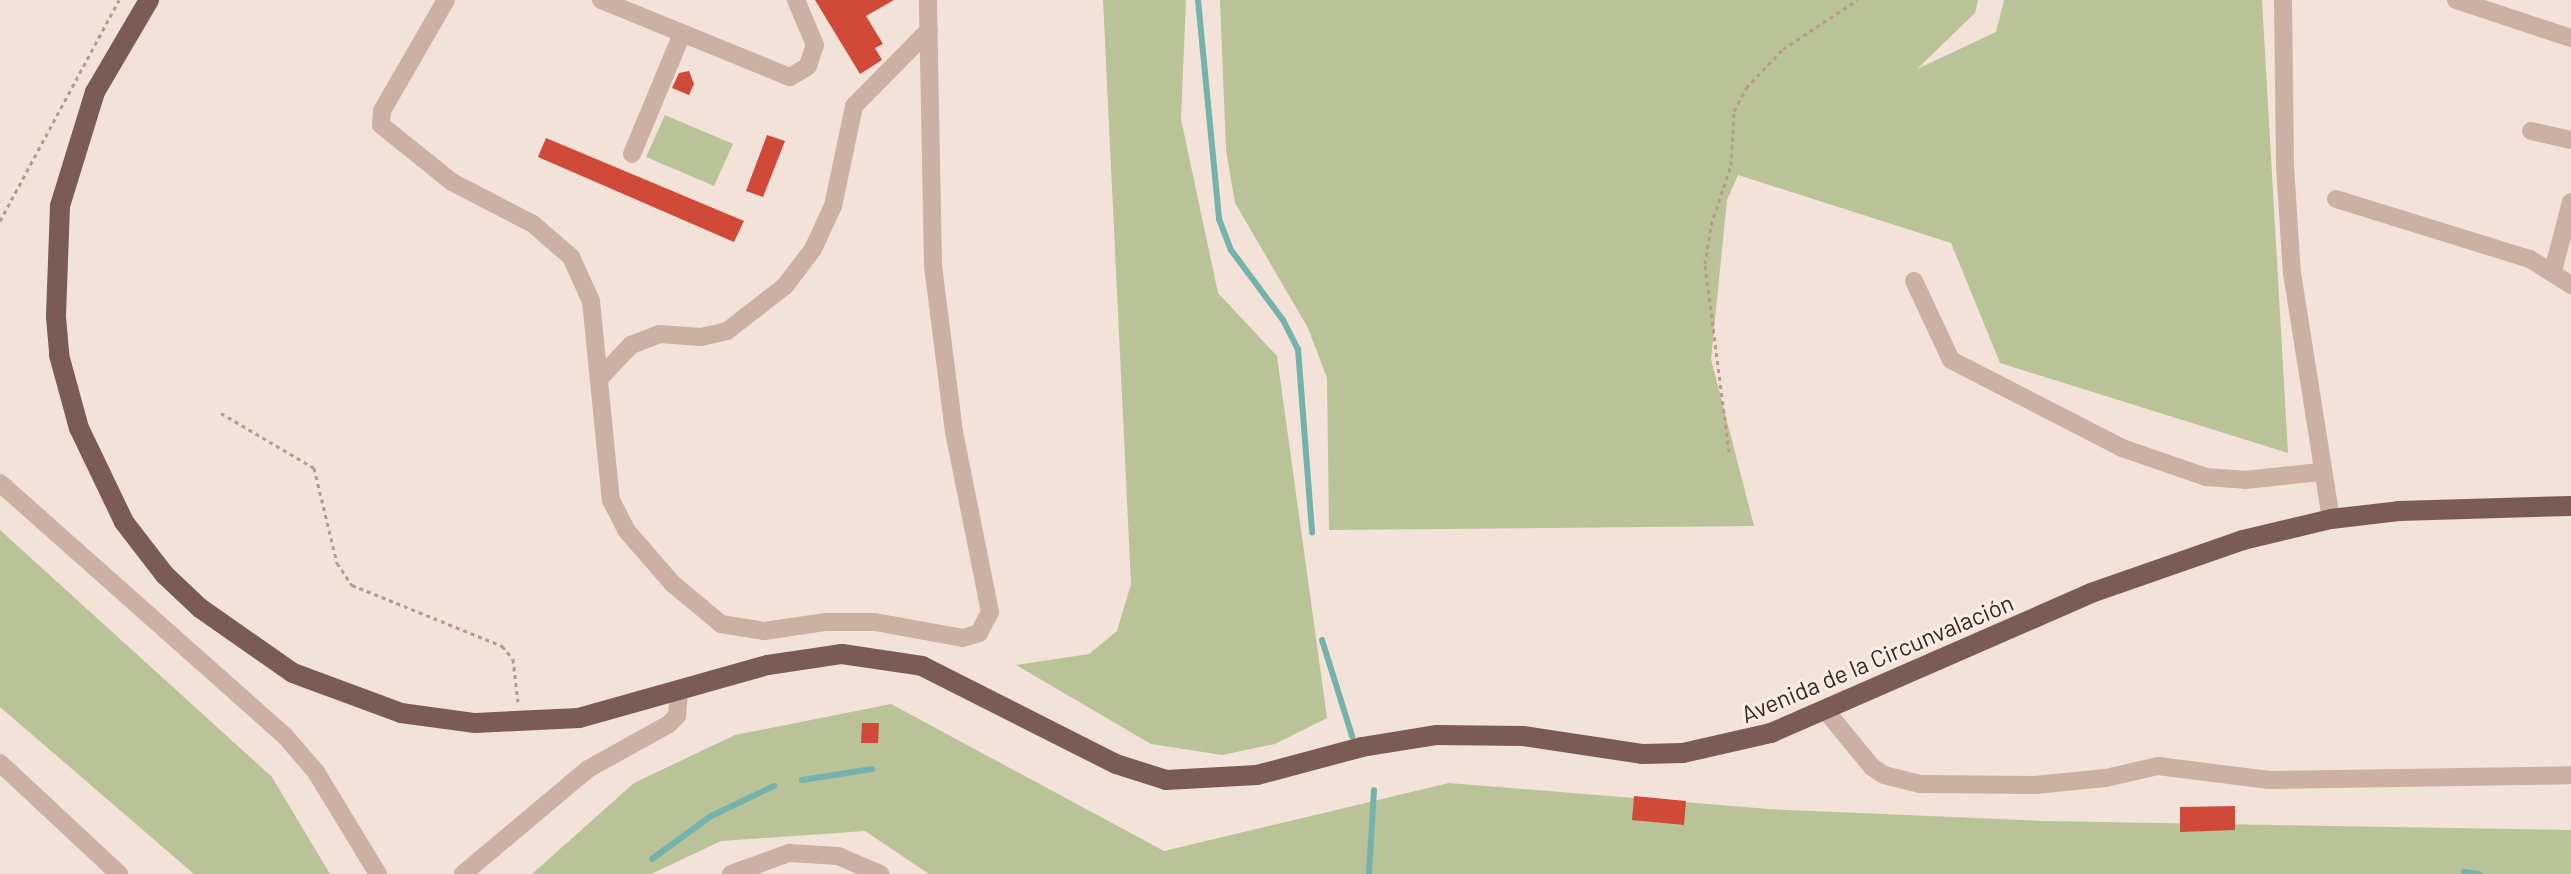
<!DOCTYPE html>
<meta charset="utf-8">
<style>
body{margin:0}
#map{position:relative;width:2571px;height:874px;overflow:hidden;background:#f3e2d8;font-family:Barlow,sans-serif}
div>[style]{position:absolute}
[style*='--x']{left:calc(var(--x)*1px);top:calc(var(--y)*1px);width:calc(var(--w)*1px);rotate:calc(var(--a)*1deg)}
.green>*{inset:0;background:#bac397}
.stream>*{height:6px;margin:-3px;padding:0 3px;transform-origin:3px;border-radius:3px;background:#75b2ac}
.building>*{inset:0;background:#d04939}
.path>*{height:3px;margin-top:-1.5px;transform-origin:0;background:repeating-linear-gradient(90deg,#b89a8d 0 4px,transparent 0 8px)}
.minor>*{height:18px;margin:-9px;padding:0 9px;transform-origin:9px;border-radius:9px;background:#ccb0a3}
.major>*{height:20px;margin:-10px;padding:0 10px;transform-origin:10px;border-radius:10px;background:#7a5c55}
span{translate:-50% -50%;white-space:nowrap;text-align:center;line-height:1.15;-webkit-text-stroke:6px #fbede4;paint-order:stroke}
.street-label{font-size:24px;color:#362926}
</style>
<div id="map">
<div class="green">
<i style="clip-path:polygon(1103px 0,1186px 0,1181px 119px,1218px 293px,1277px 356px,1327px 718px,1275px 744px,1222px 755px,1151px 744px,1016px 665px,1089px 654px,1117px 631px,1131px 584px)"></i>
<i style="clip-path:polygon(1220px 0,1978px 0,1975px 13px,1917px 69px,1996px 32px,2004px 0,2262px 0,2288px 453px,2000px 363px,1951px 243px,1738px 175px,1727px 200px,1711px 359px,1754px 526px,1329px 530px,1327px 378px,1308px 328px,1235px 203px,1226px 150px)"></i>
<i style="clip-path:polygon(665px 115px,733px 144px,714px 186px,646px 157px)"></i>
<i style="clip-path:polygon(0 530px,272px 777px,330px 874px,194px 874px,0 707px)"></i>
<i style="clip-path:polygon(891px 704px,1164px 851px,1449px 783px,1769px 809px,2044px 821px,2571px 830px,2571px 874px,929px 874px,865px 831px,721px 841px,651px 874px,532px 874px,634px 783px,735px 735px)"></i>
</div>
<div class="stream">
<i style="--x:1198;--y:0;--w:220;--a:84.5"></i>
<i style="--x:1219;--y:219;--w:33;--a:69"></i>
<i style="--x:1231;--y:250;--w:87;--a:53.4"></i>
<i style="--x:1283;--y:320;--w:33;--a:63"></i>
<i style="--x:1298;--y:349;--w:184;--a:85.6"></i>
<i style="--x:1322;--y:640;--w:101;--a:72.6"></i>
<i style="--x:802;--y:780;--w:71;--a:-8.9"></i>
<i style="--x:652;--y:859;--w:73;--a:-36.1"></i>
<i style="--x:711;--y:816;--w:70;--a:-25.5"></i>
<i style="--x:2464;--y:872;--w:15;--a:8"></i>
<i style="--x:1369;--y:874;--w:84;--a:-86.6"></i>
</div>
<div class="building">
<i style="clip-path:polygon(815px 0,894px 0,866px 16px,883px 44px,875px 48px,882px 60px,860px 74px)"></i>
<i style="clip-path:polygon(689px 71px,694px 84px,689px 95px,672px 88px,679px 73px)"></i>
<i style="clip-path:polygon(767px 135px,785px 141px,763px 197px,746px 191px)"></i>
<i style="clip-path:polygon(546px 138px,744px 221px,734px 242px,538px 157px)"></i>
<i style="clip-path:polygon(862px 723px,879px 723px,878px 743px,861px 743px)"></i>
<i style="clip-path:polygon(1634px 796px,1686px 801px,1684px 825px,1632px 820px)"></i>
<i style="clip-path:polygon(2235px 806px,2235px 830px,2180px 832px,2180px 807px)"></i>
</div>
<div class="path">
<i style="--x:0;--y:221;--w:251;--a:-61.7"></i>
<i style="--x:221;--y:413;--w:108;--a:30.6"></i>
<i style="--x:314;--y:468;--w:98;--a:76.4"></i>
<i style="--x:337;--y:563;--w:27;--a:56"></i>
<i style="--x:352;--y:585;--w:162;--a:22.1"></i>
<i style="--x:502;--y:646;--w:17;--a:50"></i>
<i style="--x:513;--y:659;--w:43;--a:83.4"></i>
<i style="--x:1729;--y:452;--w:190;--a:-97.3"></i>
<i style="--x:1705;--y:264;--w:39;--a:-81"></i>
<i style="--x:1711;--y:225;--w:63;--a:-71.6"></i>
<i style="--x:1731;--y:165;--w:54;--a:-86.8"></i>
<i style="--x:1734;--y:111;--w:26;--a:-62"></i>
<i style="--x:1746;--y:88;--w:54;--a:-46.5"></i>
<i style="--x:1783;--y:49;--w:89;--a:-33.5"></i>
</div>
<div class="minor">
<i style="--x:446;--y:0;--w:128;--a:120"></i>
<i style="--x:382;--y:111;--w:14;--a:94"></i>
<i style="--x:381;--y:125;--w:91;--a:38.8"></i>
<i style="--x:452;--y:182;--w:91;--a:27.4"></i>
<i style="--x:533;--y:224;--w:50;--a:41"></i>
<i style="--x:571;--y:257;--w:48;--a:65.6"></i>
<i style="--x:591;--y:301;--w:200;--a:84.3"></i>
<i style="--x:611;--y:500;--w:34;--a:63"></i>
<i style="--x:626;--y:530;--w:72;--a:49"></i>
<i style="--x:673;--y:584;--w:62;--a:39.8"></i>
<i style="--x:721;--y:624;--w:44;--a:9.2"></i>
<i style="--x:764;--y:631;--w:63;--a:-8.3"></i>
<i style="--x:826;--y:622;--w:49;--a:0"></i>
<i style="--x:875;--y:622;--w:89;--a:10.3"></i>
<i style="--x:963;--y:638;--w:17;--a:-17"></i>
<i style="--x:979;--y:633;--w:24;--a:-62"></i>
<i style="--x:990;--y:612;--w:184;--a:-101.3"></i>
<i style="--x:954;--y:432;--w:168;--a:-97.2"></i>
<i style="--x:933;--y:265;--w:265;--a:-91.1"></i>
<i style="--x:601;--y:0;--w:204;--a:22.2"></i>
<i style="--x:790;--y:77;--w:21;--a:-31"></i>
<i style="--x:808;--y:66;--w:22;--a:-72"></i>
<i style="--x:815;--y:45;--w:49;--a:-112.9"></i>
<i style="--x:2283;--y:0;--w:166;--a:89.3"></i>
<i style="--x:2285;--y:166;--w:107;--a:86.3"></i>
<i style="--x:2292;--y:273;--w:249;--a:81"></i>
<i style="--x:2456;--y:0;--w:121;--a:18.3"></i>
<i style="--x:2531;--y:131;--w:41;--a:12.7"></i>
<i style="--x:632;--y:154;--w:130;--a:-67.4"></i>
<i style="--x:2336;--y:199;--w:203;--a:17.2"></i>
<i style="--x:2530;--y:259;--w:49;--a:32.4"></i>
<i style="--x:2553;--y:271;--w:71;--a:-75.4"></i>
<i style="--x:1914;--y:281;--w:87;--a:64.9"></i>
<i style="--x:1951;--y:360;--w:192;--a:27.2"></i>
<i style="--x:2122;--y:448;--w:89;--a:19"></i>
<i style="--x:2206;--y:477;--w:39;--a:4"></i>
<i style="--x:2245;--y:480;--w:75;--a:-6.1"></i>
<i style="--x:599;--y:379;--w:47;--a:-46.7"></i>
<i style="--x:631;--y:345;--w:30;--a:-21"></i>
<i style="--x:659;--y:334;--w:42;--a:4.1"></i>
<i style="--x:701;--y:337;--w:27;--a:-13"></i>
<i style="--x:727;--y:331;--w:73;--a:-37.8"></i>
<i style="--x:785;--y:286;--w:46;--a:-52.9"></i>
<i style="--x:813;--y:249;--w:47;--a:-65.1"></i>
<i style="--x:833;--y:206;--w:102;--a:-78.1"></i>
<i style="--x:854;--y:106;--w:107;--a:-45.4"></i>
<i style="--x:0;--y:483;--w:381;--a:41.6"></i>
<i style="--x:285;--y:736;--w:48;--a:49.3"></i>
<i style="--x:316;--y:772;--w:119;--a:58.7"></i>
<i style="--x:1826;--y:711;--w:72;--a:50.6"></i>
<i style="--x:1872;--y:767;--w:14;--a:34"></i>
<i style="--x:1884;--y:775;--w:36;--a:14"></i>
<i style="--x:1919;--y:784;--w:116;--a:0.5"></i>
<i style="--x:2035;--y:785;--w:71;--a:-5.6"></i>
<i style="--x:2106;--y:778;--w:53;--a:-13"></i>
<i style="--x:2158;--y:766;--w:112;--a:7.2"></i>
<i style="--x:2269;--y:780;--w:302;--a:-0.9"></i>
<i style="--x:0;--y:763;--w:163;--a:43"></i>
<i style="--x:463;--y:874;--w:163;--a:-40"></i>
<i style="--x:588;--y:769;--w:93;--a:-29.1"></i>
<i style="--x:669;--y:724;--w:11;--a:-45"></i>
<i style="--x:677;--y:716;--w:22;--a:-85"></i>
<i style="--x:731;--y:874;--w:62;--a:-19.9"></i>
<i style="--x:789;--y:853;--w:49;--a:3.5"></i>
<i style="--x:838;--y:856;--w:46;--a:23.2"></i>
</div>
<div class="major">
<i style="--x:149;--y:0;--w:107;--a:120.4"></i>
<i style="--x:95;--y:92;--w:119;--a:107.1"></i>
<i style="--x:60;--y:206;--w:111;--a:92.1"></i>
<i style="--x:56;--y:317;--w:38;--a:85"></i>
<i style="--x:59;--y:355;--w:76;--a:74.7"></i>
<i style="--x:79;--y:428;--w:104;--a:64.4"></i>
<i style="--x:124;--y:522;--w:67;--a:52.3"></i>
<i style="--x:165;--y:575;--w:48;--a:43.3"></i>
<i style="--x:200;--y:608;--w:113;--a:35"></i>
<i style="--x:293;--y:673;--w:115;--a:20.3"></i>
<i style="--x:401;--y:713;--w:75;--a:7.7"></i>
<i style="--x:475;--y:723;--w:104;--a:-2.8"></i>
<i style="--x:579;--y:718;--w:196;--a:-15.7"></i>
<i style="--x:768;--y:665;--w:75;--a:-8.5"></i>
<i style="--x:842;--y:654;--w:81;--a:8.5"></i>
<i style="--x:922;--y:666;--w:217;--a:26.8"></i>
<i style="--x:1116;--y:764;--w:52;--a:17.7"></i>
<i style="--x:1166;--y:780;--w:91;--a:-3.1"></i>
<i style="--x:1257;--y:775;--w:109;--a:-14.9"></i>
<i style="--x:1362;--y:747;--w:76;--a:-9.1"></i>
<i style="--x:1437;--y:735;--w:86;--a:0.7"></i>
<i style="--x:1523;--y:736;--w:120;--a:8.6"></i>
<i style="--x:1642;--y:754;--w:41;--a:-1.4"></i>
<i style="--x:1683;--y:753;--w:90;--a:-12.8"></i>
<i style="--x:1771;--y:733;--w:349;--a:-23.6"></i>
<i style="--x:2091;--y:593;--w:161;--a:-19.2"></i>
<i style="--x:2243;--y:540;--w:90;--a:-13.4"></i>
<i style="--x:2331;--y:519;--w:68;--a:-6.7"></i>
<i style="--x:2399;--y:511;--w:172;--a:-1.7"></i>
</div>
<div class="street-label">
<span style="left:1877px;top:658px;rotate:-23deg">Avenida de la Circunvalación</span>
</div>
</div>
